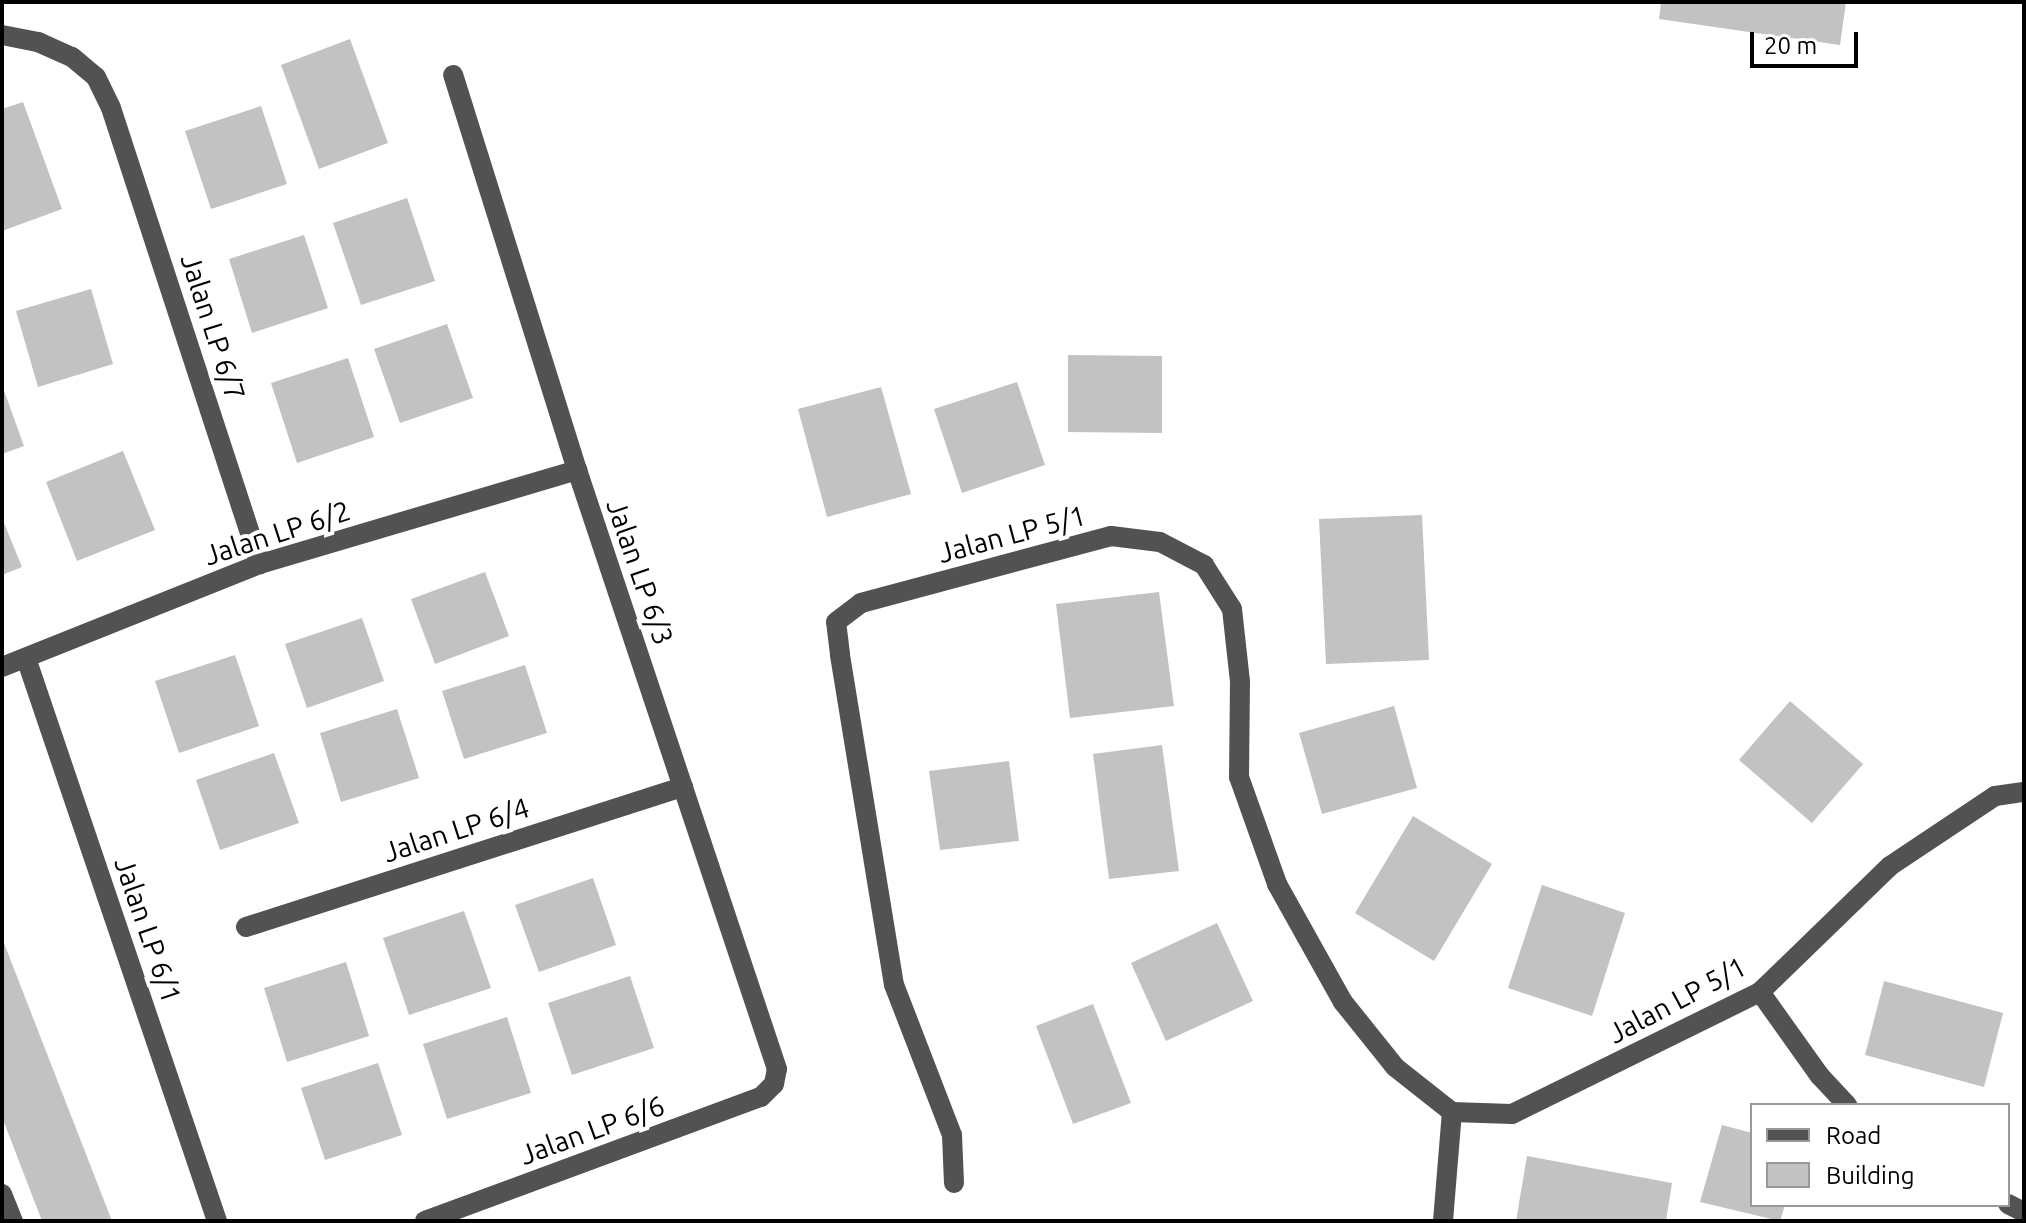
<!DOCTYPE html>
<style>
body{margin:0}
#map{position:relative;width:2026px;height:1223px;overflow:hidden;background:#fff;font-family:Ubuntu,sans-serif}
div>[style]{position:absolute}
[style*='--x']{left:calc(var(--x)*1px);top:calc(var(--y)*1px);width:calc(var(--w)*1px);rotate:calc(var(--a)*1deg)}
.building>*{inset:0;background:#c2c2c2}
.minor>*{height:20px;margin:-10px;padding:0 10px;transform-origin:10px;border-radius:10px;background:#525252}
span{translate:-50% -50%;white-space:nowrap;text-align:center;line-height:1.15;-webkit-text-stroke:8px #fff;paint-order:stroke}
.street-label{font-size:28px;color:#000}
.frame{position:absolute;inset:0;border:4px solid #000;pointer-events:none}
.legend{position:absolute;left:1750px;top:1103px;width:260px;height:104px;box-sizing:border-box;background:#fff;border:2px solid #999;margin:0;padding:10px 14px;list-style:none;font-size:24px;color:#000}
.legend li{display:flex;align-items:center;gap:16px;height:40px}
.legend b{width:40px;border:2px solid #999}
.scale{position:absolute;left:1750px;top:32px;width:108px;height:36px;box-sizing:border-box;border:4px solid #000;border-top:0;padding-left:10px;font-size:24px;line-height:28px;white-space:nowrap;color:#000;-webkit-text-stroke:6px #fff;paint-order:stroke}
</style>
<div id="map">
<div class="building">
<i style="clip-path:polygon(1661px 2px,1846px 2px,1840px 45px,1659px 19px)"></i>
<i style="clip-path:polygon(350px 39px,388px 143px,319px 169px,281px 65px)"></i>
<i style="clip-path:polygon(23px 102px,62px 209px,2px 231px,2px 109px)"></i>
<i style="clip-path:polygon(261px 106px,287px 184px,211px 209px,185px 131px)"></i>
<i style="clip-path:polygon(407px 198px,435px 281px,361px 305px,333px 223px)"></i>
<i style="clip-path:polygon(304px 235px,328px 308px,252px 333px,229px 259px)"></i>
<i style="clip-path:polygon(91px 289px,113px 364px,38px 387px,16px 311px)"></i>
<i style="clip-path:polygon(447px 324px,473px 398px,400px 423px,374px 349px)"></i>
<i style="clip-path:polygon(1068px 355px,1162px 356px,1162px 433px,1068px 432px)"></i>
<i style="clip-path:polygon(348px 358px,374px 437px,297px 463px,271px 383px)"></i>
<i style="clip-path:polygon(1017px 382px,1045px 465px,962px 493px,934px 409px)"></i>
<i style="clip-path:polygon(2px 385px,24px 446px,2px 454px)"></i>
<i style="clip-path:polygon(881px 387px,911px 494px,827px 517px,798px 409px)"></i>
<i style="clip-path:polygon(123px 451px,155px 530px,77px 561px,46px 482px)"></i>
<i style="clip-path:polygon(1422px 515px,1429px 660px,1326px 664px,1319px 519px)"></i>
<i style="clip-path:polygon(2px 518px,22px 567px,2px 575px)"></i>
<i style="clip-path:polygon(485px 572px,509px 636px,435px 664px,411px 599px)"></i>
<i style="clip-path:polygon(1159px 592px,1174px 706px,1070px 718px,1056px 604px)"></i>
<i style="clip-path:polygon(362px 618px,384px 681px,307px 708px,285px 644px)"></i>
<i style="clip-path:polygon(235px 655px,259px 726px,179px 753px,155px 681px)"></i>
<i style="clip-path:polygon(525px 665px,547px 733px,464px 759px,442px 691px)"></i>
<i style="clip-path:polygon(1790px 701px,1863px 764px,1812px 823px,1739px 760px)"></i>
<i style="clip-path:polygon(1394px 706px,1417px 788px,1322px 814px,1299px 733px)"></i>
<i style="clip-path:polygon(397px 709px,419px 778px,341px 802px,320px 733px)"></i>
<i style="clip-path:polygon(1162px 745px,1179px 871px,1109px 879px,1093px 754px)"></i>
<i style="clip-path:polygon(274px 753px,299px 823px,220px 850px,196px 780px)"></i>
<i style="clip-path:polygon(1009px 761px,1019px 841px,940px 850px,929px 771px)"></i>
<i style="clip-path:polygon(1413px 816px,1492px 864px,1434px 961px,1355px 913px)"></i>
<i style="clip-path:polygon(593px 878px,616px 945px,539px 972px,515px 905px)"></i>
<i style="clip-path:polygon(1542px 885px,1625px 913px,1592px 1016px,1508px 988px)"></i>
<i style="clip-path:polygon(464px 911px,491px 988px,409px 1015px,383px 938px)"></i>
<i style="clip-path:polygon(1217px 923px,1253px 1001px,1166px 1041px,1131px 963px)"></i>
<i style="clip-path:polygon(2px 938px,112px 1221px,42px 1221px,2px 1117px)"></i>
<i style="clip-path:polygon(346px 962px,369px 1036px,287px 1062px,264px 988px)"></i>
<i style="clip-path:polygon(630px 976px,654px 1048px,572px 1075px,548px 1003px)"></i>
<i style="clip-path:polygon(1884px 981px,2003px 1013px,1984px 1087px,1865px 1055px)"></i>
<i style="clip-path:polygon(1093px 1004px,1131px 1103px,1073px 1124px,1036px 1026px)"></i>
<i style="clip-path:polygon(507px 1017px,531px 1093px,447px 1119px,423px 1044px)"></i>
<i style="clip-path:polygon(378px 1063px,402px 1135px,325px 1160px,301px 1088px)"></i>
<i style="clip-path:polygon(1722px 1125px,1752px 1133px,1752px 1205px,1785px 1205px,1780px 1221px,1700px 1202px)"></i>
<i style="clip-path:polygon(1527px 1156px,1672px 1183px,1666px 1221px,1516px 1221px)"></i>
</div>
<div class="minor">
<i style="--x:2;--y:35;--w:37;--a:11"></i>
<i style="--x:38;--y:42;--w:37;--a:24"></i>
<i style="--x:72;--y:57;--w:31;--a:40"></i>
<i style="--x:96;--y:77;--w:34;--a:64"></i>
<i style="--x:111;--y:108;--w:480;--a:71.9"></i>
<i style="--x:26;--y:658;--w:595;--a:71.26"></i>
<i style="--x:2;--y:667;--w:278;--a:-21.8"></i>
<i style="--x:260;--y:564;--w:331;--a:-16.5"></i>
<i style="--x:246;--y:927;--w:459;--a:-17.8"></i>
<i style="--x:1760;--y:992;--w:103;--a:54.5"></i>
<i style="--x:1820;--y:1076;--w:40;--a:47"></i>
<i style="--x:954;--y:1183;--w:48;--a:-92.4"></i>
<i style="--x:952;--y:1135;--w:161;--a:-111.1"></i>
<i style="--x:894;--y:985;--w:335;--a:-99.3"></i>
<i style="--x:840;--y:654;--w:32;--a:-97"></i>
<i style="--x:836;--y:622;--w:31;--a:-37"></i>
<i style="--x:861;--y:603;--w:259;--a:-15"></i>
<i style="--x:1111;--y:536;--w:49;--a:7"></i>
<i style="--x:1160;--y:542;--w:50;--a:27.6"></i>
<i style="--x:1204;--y:565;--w:52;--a:57.5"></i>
<i style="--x:1232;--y:609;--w:73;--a:83.7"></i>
<i style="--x:1240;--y:682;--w:95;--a:90.6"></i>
<i style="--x:1239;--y:777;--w:114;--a:70.4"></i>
<i style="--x:1277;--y:884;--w:135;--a:60.8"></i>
<i style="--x:1343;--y:1002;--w:83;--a:51.3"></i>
<i style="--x:1395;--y:1067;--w:73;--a:38.3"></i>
<i style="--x:1452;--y:1112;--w:60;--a:1.9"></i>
<i style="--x:1512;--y:1114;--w:276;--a:-26.2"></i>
<i style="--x:1760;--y:992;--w:181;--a:-44.1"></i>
<i style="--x:1890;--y:866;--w:126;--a:-33.7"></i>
<i style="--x:1995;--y:796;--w:29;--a:-8"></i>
<i style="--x:2;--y:1194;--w:29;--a:68"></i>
<i style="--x:2008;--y:1204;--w:18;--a:27"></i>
<i style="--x:425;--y:1221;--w:358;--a:-20.3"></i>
<i style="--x:761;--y:1097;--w:18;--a:-45"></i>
<i style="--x:774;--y:1084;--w:15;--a:-79"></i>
<i style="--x:777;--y:1069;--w:632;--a:-108.46"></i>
<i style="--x:577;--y:470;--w:414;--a:-107.4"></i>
<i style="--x:1443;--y:1221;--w:109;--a:-85.3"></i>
</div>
<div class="street-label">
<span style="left:213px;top:327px;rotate:72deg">Jalan LP 6/7</span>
<span style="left:277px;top:533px;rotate:-18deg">Jalan LP 6/2</span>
<span style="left:1012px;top:534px;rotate:-15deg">Jalan LP 5/1</span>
<span style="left:640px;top:572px;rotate:71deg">Jalan LP 6/3</span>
<span style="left:456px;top:830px;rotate:-18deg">Jalan LP 6/4</span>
<span style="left:148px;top:930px;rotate:71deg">Jalan LP 6/1</span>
<span style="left:1677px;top:1000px;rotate:-28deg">Jalan LP 5/1</span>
<span style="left:592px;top:1130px;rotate:-20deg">Jalan LP 6/6</span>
</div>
<div class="frame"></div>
<ul class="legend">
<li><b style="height:10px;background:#525252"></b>Road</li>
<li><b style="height:22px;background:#c2c2c2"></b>Building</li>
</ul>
<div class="scale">20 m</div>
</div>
